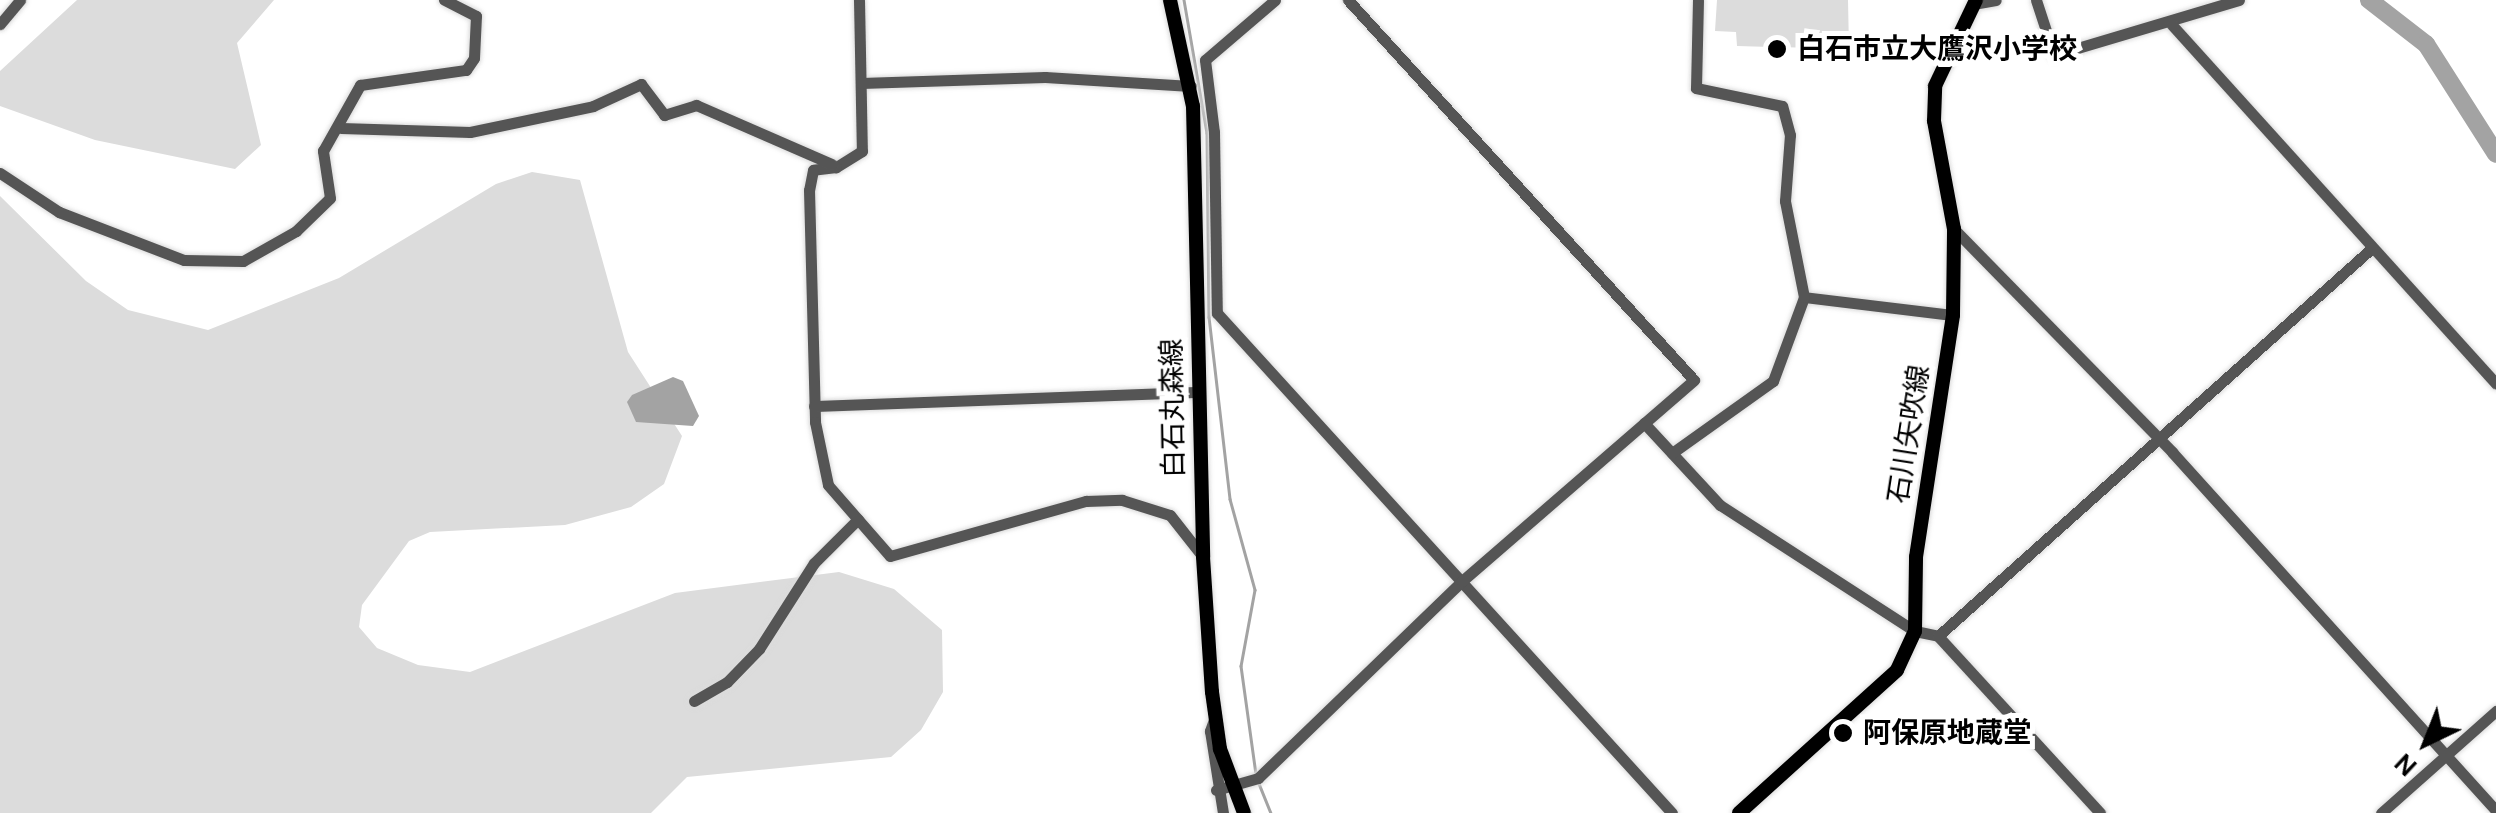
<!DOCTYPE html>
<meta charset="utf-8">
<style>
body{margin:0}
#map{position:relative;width:2496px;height:813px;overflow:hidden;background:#fff;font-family:Karla,"Noto Sans JP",sans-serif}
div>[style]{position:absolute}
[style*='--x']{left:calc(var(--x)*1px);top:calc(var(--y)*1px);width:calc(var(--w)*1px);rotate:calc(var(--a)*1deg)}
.green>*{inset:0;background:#dcdcdc}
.water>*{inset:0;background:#a3a3a3}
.stream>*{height:2.5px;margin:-1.25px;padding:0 1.25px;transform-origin:1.25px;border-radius:1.25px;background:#a3a3a3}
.river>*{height:18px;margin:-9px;padding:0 9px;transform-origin:9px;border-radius:9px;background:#a3a3a3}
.roads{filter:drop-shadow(0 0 2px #dbdbdb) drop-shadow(0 0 2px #dbdbdb)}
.minor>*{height:11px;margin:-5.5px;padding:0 5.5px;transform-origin:5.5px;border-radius:5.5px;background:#555}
.major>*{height:14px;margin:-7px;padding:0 7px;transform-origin:7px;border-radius:7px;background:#000}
.dots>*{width:28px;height:28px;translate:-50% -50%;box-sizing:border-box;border:5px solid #fff;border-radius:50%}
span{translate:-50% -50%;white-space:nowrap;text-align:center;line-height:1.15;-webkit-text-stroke:10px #fff;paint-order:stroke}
.poi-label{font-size:28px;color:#000;font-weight:700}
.left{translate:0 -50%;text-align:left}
.street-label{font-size:28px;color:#000}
.north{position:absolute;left:2376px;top:693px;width:100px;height:100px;-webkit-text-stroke:8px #fff;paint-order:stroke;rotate:223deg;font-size:28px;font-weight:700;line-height:40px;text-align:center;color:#000}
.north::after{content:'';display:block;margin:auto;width:35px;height:45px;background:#000;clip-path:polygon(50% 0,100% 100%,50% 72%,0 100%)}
</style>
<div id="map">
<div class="green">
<i style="clip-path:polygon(77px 0,274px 0,237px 43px,261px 145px,235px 169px,95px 140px,0 106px,0 71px)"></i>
<i style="clip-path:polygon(1717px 0,1848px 0,1849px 49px,1737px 46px,1736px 32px,1715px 31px)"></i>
<i style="clip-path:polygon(532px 172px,580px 180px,628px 352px,682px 436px,664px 484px,631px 507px,565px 525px,430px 532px,409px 541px,362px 605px,359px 627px,377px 648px,418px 665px,470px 672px,675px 593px,839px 572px,894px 589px,942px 630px,943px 692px,921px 730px,891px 757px,687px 777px,651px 813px,0 813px,0 196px,86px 281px,128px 310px,208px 330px,339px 278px,496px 184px)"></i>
</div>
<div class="water">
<i style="clip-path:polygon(673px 377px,683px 381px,699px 416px,693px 426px,636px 422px,627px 402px,632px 395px)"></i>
</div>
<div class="stream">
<i style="--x:1184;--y:0;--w:135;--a:80.2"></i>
<i style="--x:1207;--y:133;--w:184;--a:89.4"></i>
<i style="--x:1209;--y:317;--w:183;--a:83.4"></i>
<i style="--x:1230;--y:499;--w:94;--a:74.6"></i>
<i style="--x:1255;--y:590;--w:77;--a:100.4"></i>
<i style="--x:1241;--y:666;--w:109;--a:82.1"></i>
<i style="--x:1258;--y:781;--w:35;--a:68"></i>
</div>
<div class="river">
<i style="--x:2369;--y:0;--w:72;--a:37.7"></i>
<i style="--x:2426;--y:44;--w:130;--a:57.5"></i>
</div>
<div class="roads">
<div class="minor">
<i style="--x:859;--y:0;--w:151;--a:88.9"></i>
<i style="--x:862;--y:151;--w:31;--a:148"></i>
<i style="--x:836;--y:167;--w:23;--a:173"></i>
<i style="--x:813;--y:170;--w:20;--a:101"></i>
<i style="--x:809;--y:190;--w:232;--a:88.5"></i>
<i style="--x:815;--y:422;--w:64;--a:78.3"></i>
<i style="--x:828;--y:485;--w:94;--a:48.9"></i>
<i style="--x:890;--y:556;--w:204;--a:-15.7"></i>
<i style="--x:1086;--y:501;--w:36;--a:-2"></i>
<i style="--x:1122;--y:500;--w:50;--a:17.4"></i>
<i style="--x:1170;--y:515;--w:53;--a:51.8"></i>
<i style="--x:1275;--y:0;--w:92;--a:139.4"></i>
<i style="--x:1205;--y:60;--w:73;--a:82.9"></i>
<i style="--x:1214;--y:132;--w:181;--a:89.1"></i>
<i style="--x:1217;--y:313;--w:676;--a:47.7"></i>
<i style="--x:2036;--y:0;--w:58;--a:71.9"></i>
<i style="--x:2054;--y:55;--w:193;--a:-16.6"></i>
<i style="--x:1973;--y:4;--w:23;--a:-10"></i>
<i style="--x:0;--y:24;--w:31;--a:-50"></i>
<i style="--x:2172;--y:25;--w:483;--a:47.9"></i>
<i style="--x:861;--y:83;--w:184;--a:-1.9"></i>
<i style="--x:1045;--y:77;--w:146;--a:3.5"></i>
<i style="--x:341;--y:128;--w:129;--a:1.8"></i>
<i style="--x:470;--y:132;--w:126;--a:-11.9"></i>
<i style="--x:593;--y:106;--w:53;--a:-24.6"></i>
<i style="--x:641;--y:84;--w:39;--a:53"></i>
<i style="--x:664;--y:115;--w:34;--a:-17"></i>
<i style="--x:696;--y:105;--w:148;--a:23.5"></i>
<i style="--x:0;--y:173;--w:71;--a:33.5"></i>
<i style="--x:59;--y:212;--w:134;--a:21"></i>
<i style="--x:184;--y:260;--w:59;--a:1"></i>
<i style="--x:243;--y:261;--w:61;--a:-29.5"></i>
<i style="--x:296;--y:231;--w:47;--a:-44.1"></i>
<i style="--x:330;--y:198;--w:48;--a:-98.5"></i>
<i style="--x:323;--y:151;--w:76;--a:-60.7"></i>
<i style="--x:360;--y:85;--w:107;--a:-8.1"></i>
<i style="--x:466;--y:70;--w:14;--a:-56"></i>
<i style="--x:474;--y:58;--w:42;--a:-87.3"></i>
<i style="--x:476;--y:16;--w:36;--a:-153"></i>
<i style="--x:1954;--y:229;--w:312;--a:45.6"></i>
<i style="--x:2172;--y:452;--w:483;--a:47.9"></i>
<i style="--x:1804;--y:297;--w:150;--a:6.9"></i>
<i style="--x:814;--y:406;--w:383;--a:-2.1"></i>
<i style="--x:1644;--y:423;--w:112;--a:47.2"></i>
<i style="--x:1720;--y:505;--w:232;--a:32.9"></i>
<i style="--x:1915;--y:631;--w:24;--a:12"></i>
<i style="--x:1938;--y:636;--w:240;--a:47.5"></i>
<i style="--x:1672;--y:453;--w:124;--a:-35.5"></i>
<i style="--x:1773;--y:381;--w:90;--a:-69.7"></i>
<i style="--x:1804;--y:297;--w:98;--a:-101.2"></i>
<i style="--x:1785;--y:201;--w:66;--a:-85.7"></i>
<i style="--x:1790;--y:135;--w:30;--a:-105"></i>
<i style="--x:1782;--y:106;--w:88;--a:-168.2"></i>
<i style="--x:1696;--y:88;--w:88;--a:-88.7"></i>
<i style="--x:1938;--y:636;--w:582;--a:-41.8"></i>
<i style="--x:694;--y:701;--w:38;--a:-30"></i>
<i style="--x:727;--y:682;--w:46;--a:-45.9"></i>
<i style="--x:759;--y:649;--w:102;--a:-57.4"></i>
<i style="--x:814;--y:563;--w:62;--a:-45"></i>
<i style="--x:1215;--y:717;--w:15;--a:110"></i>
<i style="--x:1210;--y:731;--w:83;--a:81"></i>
<i style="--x:1216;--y:790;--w:44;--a:-15.9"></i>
<i style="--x:1258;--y:778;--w:284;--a:-44"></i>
<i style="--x:1462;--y:581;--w:307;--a:-40.9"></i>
<i style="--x:1694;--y:380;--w:514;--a:-132.32"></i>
<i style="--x:2381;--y:813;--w:154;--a:-41.6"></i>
</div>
<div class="major">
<i style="--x:1170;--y:0;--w:108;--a:77.8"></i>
<i style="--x:1193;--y:106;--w:451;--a:88.7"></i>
<i style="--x:1203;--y:557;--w:135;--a:86.2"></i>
<i style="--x:1212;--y:692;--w:58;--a:82"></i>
<i style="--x:1220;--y:749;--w:68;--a:69.4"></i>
<i style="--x:1739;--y:813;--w:213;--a:-42.1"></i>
<i style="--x:1897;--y:670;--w:43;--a:-65.2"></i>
<i style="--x:1915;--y:631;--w:74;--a:-89.2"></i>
<i style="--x:1916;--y:557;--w:245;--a:-81.3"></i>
<i style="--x:1953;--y:315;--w:86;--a:-89.3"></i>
<i style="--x:1954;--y:229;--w:110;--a:-100.5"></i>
<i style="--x:1934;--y:121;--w:35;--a:-88"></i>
<i style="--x:1935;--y:86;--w:95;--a:-64.5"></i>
</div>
</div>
<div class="dots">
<i style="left:1777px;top:49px;background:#000"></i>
<i style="left:1843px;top:733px;background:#000"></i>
</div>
<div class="poi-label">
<span class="left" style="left:1797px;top:49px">白石市立大鷹沢小学校</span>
<span class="left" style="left:1863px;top:733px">阿保原地蔵堂</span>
</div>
<div class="street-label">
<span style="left:1173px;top:408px;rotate:-91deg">白石丸森線</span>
<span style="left:1909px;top:434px;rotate:-81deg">石川矢吹線</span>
</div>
<div class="north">N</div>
</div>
